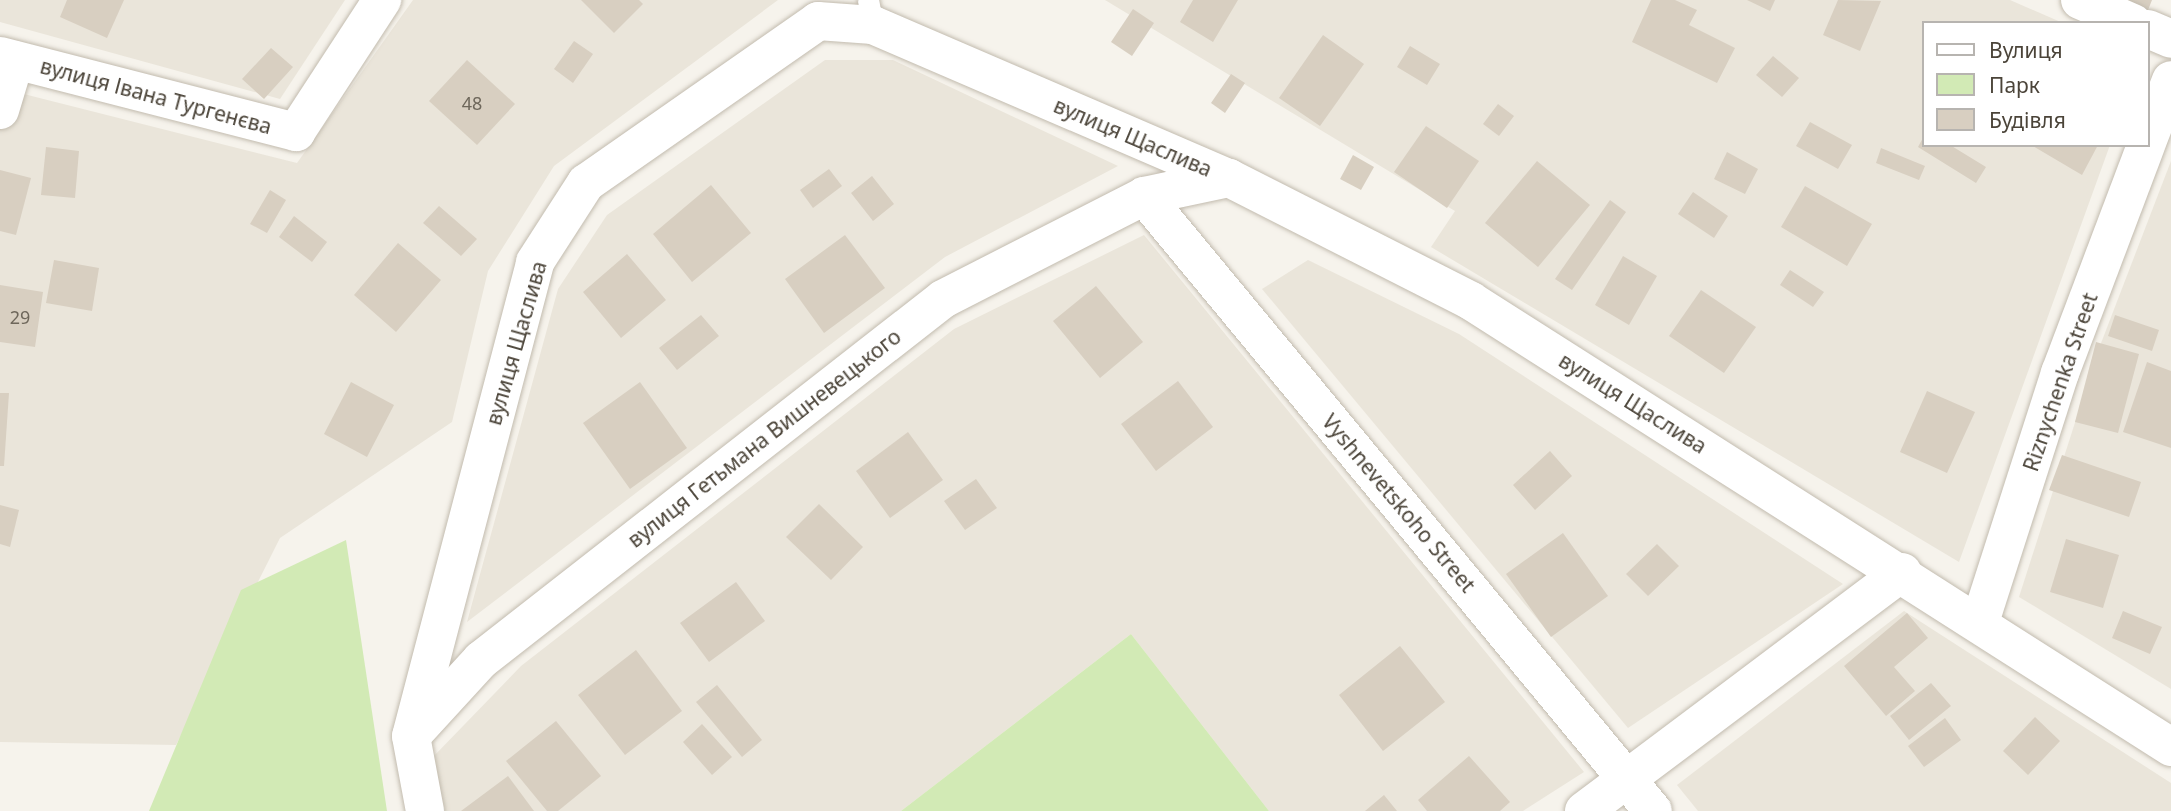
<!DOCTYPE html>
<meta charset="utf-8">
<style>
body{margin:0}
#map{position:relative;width:2171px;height:811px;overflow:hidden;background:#f6f3ec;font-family:"Noto Sans",sans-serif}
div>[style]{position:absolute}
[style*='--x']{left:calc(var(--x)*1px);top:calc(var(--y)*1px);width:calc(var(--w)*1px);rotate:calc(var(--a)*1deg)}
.residential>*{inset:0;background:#eae5da}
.green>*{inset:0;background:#d2eab5}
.building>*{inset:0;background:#d8cfc1}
.roads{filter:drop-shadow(0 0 2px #c2bbae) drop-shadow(0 0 2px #c2bbae)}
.service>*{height:21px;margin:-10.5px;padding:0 10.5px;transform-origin:10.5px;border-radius:10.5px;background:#fff}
.minor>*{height:38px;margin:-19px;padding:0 19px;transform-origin:19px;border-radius:19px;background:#fff}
span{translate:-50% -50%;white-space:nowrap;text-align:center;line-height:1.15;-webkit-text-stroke:5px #fff;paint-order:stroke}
.number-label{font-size:18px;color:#6e675b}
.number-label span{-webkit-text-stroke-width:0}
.street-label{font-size:21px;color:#4b4439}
.legend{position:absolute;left:1922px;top:21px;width:228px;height:126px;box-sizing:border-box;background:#fff;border:2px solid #b7b4b0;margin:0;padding:9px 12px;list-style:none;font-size:21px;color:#4b4439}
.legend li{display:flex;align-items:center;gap:14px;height:35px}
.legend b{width:35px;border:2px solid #b7b4b0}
</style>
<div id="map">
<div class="residential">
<i style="clip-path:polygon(0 0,345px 0,280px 99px,0 22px)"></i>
<i style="clip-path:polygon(413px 0,778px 0,554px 166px,488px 271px,452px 422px,280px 538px,176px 745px,0 742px,0 88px,297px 163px)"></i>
<i style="clip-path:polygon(1105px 0,2010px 0,2063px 23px,1924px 23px,1924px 145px,2110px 145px,1959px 562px,1431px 247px,1455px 211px)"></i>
<i style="clip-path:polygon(825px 60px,893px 60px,1118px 166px,945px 257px,467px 622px,558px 289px,607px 215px)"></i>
<i style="clip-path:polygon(2171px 161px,2171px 689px,2019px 597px,2098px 351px)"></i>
<i style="clip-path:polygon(1144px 235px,1584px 772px,1523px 811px,1269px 811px,1131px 634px,901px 811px,445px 811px,433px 757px,521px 666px,954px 329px)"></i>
<i style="clip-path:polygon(1308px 260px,1459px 334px,1843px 584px,1628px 728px,1262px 289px)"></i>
<i style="clip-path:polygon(1904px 611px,2171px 783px,2171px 811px,1698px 811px,1677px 785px)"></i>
</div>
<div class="green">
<i style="clip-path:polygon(346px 540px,387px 811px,149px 811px,241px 590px)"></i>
<i style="clip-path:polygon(1131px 634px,1269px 811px,901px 811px)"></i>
</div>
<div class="building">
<i style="clip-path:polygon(67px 0,124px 0,107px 38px,60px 17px)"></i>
<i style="clip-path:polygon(581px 0,639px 0,643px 4px,614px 33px)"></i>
<i style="clip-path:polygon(1193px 0,1238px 0,1213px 42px,1180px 22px)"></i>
<i style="clip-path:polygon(1651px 0,1675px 0,1697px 10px,1689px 25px,1735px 48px,1717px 83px,1632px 42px)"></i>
<i style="clip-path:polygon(1747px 0,1775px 0,1770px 11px)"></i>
<i style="clip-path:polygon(1838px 0,1881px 1px,1860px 51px,1823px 35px)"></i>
<i style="clip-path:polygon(2097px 0,2152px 0,2144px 20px)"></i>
<i style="clip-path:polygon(1133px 9px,1154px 23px,1132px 56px,1111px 42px)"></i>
<i style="clip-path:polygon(1323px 35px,1364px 64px,1320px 126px,1279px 98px)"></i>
<i style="clip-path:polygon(574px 41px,593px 54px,573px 83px,554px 69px)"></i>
<i style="clip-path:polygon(1410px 46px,1440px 64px,1427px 85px,1397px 67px)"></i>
<i style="clip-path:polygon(271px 48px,293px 67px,264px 99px,242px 79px)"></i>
<i style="clip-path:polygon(1773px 56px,1799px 78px,1782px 97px,1756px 75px)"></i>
<i style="clip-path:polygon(467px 60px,515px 104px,477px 145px,429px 101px)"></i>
<i style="clip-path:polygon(1231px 74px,1245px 83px,1225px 113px,1211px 103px)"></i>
<i style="clip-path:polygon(1498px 104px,1514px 116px,1499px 136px,1483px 124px)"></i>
<i style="clip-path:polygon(1810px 122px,1852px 145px,1838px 169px,1796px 146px)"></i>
<i style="clip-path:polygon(1426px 126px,1479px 161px,1447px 208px,1394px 172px)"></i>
<i style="clip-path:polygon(1924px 136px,1924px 145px,1950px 145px,1986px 167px,1976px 183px,1918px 147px)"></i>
<i style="clip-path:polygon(2031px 145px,2098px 145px,2082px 175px)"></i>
<i style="clip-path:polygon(46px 147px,79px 151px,75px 198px,41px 195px)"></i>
<i style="clip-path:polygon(1881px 148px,1925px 166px,1919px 180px,1876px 163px)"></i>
<i style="clip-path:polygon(1727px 152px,1758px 169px,1745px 194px,1714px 179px)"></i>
<i style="clip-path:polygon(1353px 155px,1374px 167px,1361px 190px,1340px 179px)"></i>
<i style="clip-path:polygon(1537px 161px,1590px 205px,1538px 267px,1485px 223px)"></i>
<i style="clip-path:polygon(829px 169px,842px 186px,813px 208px,800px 190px)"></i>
<i style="clip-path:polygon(0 170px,31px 178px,16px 235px,0 231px)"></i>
<i style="clip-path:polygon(872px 176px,894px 204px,873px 221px,851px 193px)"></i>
<i style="clip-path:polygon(711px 185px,751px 233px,692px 282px,653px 234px)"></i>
<i style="clip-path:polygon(1805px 186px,1872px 224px,1847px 266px,1781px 227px)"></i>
<i style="clip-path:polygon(270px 190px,286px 200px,267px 233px,250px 224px)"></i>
<i style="clip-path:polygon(1693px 192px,1728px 216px,1714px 238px,1678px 214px)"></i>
<i style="clip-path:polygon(1610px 200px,1626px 212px,1572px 290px,1555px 279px)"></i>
<i style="clip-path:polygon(439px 206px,477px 239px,461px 256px,423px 223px)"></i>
<i style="clip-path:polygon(294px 216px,327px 242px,312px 262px,279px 237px)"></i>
<i style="clip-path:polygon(845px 235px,885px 288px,824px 333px,785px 279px)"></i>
<i style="clip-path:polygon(398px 243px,441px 280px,396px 332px,354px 295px)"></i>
<i style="clip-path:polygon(627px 254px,666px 300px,621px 338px,583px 292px)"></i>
<i style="clip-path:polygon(1623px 256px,1657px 276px,1629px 325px,1595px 305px)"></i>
<i style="clip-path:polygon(54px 260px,99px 268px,92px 311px,46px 303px)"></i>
<i style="clip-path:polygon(1790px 270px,1824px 292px,1813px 307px,1780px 285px)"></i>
<i style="clip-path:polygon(0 285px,43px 292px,35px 347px,0 342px)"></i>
<i style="clip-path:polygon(1096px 286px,1143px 342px,1100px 378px,1053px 321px)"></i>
<i style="clip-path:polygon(1701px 290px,1756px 327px,1724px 373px,1669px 336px)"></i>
<i style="clip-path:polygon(701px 315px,719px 336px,677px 370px,659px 348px)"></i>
<i style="clip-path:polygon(2115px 315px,2159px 330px,2152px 351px,2108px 336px)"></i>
<i style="clip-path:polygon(2096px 342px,2139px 354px,2118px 433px,2075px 422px)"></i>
<i style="clip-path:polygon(2147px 362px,2171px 371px,2171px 448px,2123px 432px)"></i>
<i style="clip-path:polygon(1178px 381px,1213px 427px,1156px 471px,1121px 424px)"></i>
<i style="clip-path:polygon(351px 382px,394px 405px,367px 457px,324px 434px)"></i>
<i style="clip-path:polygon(640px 382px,687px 448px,630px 489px,583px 423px)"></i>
<i style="clip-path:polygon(1927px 391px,1975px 412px,1947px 473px,1900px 452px)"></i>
<i style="clip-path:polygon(0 393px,9px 393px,4px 466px,0 466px)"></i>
<i style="clip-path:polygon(908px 432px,943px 480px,890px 518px,856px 471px)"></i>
<i style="clip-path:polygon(1550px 451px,1572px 476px,1535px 510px,1513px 485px)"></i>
<i style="clip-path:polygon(2062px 455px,2141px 482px,2129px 517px,2049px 490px)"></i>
<i style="clip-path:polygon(976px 479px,997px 508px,965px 530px,944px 501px)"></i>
<i style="clip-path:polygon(819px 504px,863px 547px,831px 580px,786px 537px)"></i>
<i style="clip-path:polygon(0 505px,19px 510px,10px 547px,0 544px)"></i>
<i style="clip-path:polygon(1563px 533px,1608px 596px,1551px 637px,1506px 574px)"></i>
<i style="clip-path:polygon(2066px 539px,2119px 555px,2103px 608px,2050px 592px)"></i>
<i style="clip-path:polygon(1657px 544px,1679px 566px,1648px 596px,1626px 574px)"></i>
<i style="clip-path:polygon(736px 582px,765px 621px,709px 662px,680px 623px)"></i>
<i style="clip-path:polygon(2123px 611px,2162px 627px,2150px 654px,2112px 638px)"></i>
<i style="clip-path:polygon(1907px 613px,1928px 638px,1894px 667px,1915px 691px,1886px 716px,1844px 666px)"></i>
<i style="clip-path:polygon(1400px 646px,1445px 702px,1383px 751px,1339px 695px)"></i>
<i style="clip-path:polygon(636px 650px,682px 711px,625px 755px,578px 695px)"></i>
<i style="clip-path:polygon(1931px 683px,1951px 706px,1909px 740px,1890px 716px)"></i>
<i style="clip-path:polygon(717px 685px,762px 740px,742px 757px,696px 702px)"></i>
<i style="clip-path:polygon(2035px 717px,2060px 741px,2028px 775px,2003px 751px)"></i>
<i style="clip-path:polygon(1945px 718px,1961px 740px,1924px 767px,1908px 746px)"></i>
<i style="clip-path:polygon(556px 721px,601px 776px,558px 811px,547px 811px,506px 761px)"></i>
<i style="clip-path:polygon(702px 724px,732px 757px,712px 775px,683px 742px)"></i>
<i style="clip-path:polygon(1469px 756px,1510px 802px,1500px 811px,1427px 811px,1418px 800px)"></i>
<i style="clip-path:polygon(508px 776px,534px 811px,461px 811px)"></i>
<i style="clip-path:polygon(1384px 795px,1397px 811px,1365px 811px)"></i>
</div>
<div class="roads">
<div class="service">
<i style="--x:868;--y:0;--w:25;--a:79"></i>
</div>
<div class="minor">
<i style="--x:2080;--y:0;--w:58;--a:23.5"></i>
<i style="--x:2148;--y:29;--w:25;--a:23"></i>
<i style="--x:0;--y:56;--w:306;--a:14.4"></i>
<i style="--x:296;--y:132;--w:158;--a:-56.9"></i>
<i style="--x:0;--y:110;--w:52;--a:-73.3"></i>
<i style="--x:2148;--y:140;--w:64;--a:-69"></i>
<i style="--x:1144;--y:196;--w:798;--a:50.39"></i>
<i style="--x:1980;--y:622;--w:262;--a:-72.2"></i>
<i style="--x:2060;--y:373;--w:244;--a:-69.3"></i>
<i style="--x:415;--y:732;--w:98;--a:-47.5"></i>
<i style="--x:481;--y:660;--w:586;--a:-38"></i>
<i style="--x:943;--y:299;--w:226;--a:-27.1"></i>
<i style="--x:1144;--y:196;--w:87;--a:-12"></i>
<i style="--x:425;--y:811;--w:76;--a:-100.6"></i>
<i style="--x:411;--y:736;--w:490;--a:-75.3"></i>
<i style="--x:535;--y:262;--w:94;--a:-57.2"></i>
<i style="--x:586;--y:183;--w:283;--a:-34.9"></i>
<i style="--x:818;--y:21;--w:55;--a:4.2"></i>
<i style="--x:873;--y:25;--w:387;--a:23.3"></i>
<i style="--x:1229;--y:178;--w:271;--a:26.9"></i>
<i style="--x:1471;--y:301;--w:830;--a:32.5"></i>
<i style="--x:1584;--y:811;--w:398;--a:-36.9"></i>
</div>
</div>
<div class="number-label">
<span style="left:472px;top:103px">48</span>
<span style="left:20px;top:317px">29</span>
</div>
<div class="street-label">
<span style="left:156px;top:96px;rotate:15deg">вулиця Івана Тургенєва</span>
<span style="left:1133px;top:137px;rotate:23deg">вулиця Щаслива</span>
<span style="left:516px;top:343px;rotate:-74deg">вулиця Щаслива</span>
<span style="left:2060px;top:382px;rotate:-71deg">Riznychenka Street</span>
<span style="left:1633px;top:403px;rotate:32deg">вулиця Щаслива</span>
<span style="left:764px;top:438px;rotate:-38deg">вулиця Гетьмана Вишневецького</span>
<span style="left:1399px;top:503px;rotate:50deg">Vyshnevetskoho Street</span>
</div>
<ul class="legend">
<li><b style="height:9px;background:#fff"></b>Вулиця</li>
<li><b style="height:19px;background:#d2eab5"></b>Парк</li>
<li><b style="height:19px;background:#d8cfc1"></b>Будівля</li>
</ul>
</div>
